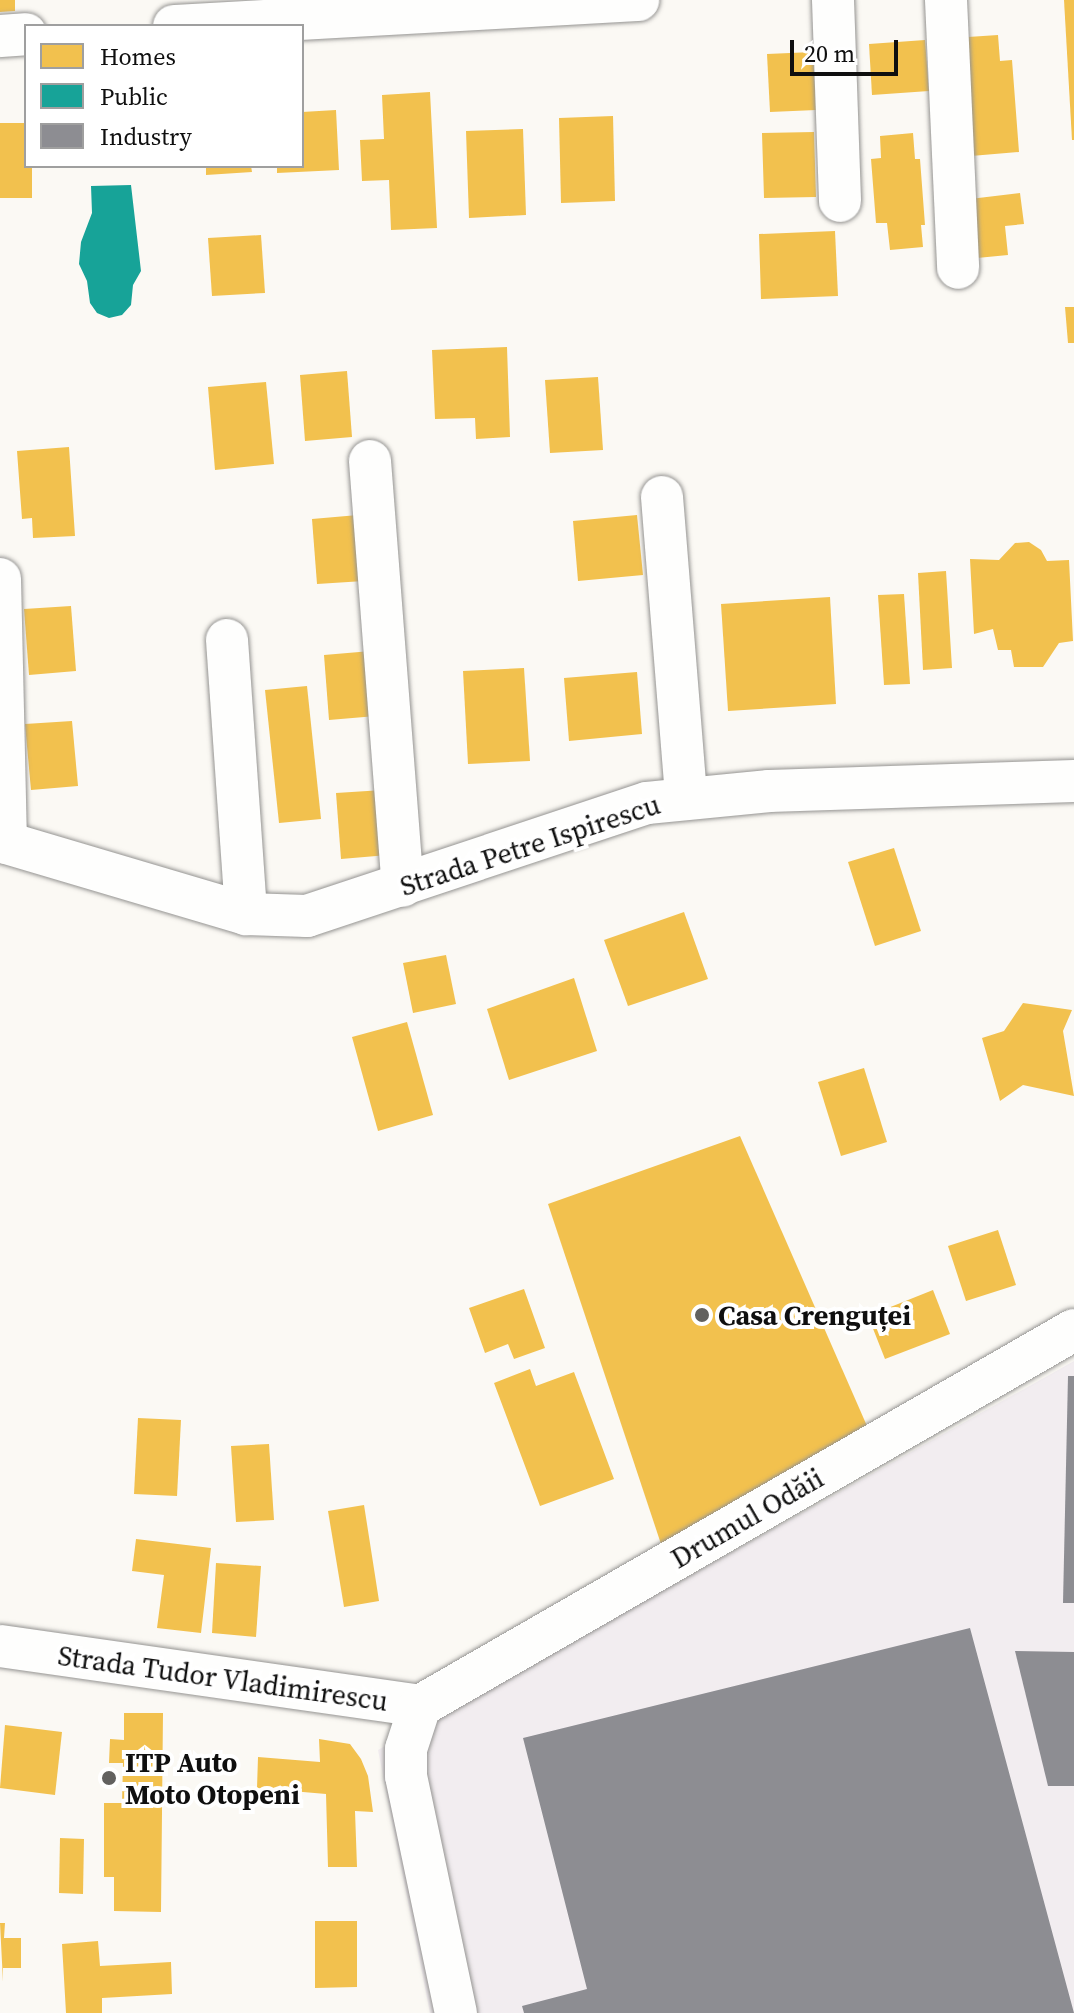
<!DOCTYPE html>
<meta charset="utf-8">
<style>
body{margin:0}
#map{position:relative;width:1074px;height:2013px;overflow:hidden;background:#fbf9f4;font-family:"Source Serif 4",serif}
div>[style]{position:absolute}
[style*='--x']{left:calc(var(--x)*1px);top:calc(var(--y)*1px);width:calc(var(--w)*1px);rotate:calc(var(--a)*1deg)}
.industrial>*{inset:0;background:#f2edf0}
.homes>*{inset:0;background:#f2c14e}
.public>*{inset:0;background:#17a398}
.industry>*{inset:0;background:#8d8d92}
.roads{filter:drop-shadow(0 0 2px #959492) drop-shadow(0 0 2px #959492)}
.minor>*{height:42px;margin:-21px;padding:0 21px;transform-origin:21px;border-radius:21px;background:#fefefd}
.dots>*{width:22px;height:22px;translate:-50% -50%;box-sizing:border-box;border:4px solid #fff;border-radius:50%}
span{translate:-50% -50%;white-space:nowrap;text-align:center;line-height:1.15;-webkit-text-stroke:8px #fff;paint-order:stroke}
.street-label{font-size:28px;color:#0f0f0f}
.poi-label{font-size:28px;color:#0f0f0f;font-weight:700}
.left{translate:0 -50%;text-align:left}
.legend{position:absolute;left:24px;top:24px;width:280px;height:144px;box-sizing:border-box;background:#fff;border:2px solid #9f9f9f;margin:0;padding:10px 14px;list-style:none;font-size:24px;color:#0f0f0f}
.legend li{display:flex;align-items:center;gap:16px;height:40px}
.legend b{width:40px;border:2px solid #9f9f9f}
.scale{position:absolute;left:790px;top:40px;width:108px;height:36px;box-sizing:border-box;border:4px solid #0f0f0f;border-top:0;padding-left:10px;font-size:24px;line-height:28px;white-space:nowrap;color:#0f0f0f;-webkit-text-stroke:6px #fff;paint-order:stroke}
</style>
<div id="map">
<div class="industrial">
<i style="clip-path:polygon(1074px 1361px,1074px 2013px,430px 2013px,378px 1750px)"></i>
</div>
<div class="homes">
<i style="clip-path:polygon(0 0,15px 0,15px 11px,0 12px)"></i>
<i style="clip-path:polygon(1064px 0,1074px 0,1074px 140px,1072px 140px)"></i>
<i style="clip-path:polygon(998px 35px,1000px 61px,1012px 60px,1019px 152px,971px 156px,968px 37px)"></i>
<i style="clip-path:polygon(925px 40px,929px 91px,872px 95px,869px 44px)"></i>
<i style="clip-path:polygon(813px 52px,816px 110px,770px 112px,767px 54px)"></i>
<i style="clip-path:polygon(430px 92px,437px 228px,391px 230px,389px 180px,362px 181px,360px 140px,384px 139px,382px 95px)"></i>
<i style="clip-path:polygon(336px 110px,339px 170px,277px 173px,277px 166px,302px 166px,302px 112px)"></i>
<i style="clip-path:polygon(613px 116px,615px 201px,561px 203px,559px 118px)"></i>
<i style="clip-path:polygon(0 123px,26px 123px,26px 166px,32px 166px,32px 198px,0 198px)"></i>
<i style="clip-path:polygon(523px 129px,526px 215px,469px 218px,466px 131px)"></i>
<i style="clip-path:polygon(814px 132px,816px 197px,764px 198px,762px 133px)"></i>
<i style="clip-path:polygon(913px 133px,915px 159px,920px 159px,925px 225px,921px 225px,923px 247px,890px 250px,887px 223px,876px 223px,871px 159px,881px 158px,880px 136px)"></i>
<i style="clip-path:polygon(206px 166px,251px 166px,252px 172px,206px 175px)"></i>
<i style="clip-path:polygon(1020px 193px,1024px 224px,1005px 226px,1008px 255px,977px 258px,970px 199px)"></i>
<i style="clip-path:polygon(835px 231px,838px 296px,761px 299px,759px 234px)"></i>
<i style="clip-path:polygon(261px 235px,265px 293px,212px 296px,208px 238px)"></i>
<i style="clip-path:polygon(1065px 307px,1074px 307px,1074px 343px,1068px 343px)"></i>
<i style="clip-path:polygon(507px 347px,510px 437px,476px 439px,475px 418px,435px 419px,432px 350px)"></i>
<i style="clip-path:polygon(347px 371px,352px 437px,305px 441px,300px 375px)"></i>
<i style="clip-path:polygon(598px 377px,603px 450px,550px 453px,545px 380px)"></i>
<i style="clip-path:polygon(266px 382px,274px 464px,215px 470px,208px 387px)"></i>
<i style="clip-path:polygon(69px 447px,75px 536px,33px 538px,32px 518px,22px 519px,17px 451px)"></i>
<i style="clip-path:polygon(358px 515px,364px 581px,317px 584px,312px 519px)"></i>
<i style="clip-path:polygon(637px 515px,643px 575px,578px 581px,573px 521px)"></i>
<i style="clip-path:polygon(1029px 542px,1041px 550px,1047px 561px,1069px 560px,1073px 641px,1059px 643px,1043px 667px,1014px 667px,1011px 650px,998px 650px,993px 629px,974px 634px,970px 559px,999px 560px,1015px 543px)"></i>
<i style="clip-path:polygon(946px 571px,952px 668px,923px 670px,918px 573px)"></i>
<i style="clip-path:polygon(904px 594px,910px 684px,884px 685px,878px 595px)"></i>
<i style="clip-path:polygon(830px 597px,836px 704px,728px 711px,721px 604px)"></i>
<i style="clip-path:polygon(71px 606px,76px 671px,29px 675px,24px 609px)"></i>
<i style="clip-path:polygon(371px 651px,376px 716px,329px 720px,324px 655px)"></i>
<i style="clip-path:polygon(524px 668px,530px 761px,468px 764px,463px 671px)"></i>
<i style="clip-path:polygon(637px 672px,642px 734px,569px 741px,564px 678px)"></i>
<i style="clip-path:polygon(307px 686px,321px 819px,279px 823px,265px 690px)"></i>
<i style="clip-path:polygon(72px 721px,78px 786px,31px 790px,25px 724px)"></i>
<i style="clip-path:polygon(383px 790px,388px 855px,341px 859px,336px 793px)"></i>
<i style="clip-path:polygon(894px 848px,921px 931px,875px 946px,848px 862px)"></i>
<i style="clip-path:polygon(684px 912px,708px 979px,628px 1006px,604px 940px)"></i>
<i style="clip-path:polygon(446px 955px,456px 1004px,413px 1013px,403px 963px)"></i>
<i style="clip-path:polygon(574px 978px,597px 1051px,509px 1080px,487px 1009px)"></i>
<i style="clip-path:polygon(1023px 1003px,1072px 1010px,1063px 1031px,1074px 1096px,1023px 1085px,1000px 1101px,982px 1038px,1004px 1031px)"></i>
<i style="clip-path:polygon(407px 1022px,433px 1115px,378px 1131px,352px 1037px)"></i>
<i style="clip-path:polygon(864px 1068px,887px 1142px,841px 1156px,818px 1082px)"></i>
<i style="clip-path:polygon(740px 1136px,867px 1426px,661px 1544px,548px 1204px)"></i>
<i style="clip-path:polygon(998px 1230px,1016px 1285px,966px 1301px,948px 1246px)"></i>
<i style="clip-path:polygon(524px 1289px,545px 1348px,514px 1359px,508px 1344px,485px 1353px,469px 1308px)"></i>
<i style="clip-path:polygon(933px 1290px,950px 1334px,885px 1359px,868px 1316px)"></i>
<i style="clip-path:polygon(530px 1369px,536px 1386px,574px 1372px,614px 1479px,540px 1506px,494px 1383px)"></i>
<i style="clip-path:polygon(138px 1418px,181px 1420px,177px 1496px,134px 1494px)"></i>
<i style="clip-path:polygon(269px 1444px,274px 1520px,236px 1522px,231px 1446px)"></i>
<i style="clip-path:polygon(364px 1505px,379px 1601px,344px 1607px,328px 1511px)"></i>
<i style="clip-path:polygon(136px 1539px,211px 1548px,201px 1633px,157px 1628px,164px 1575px,132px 1571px)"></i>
<i style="clip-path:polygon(216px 1563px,261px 1566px,256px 1637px,212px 1633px)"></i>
<i style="clip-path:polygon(124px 1713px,163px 1713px,161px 1912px,114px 1911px,114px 1877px,104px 1877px,104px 1803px,122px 1803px,123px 1763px,109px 1763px,110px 1739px,124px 1740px)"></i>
<i style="clip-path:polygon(5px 1725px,62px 1732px,55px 1795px,0 1788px)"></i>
<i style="clip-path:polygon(319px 1739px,350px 1744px,361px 1759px,368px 1776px,373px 1812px,355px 1811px,357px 1867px,328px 1867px,326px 1794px,257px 1788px,258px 1757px,320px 1762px)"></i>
<i style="clip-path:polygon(60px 1838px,84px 1839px,83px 1894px,59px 1893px)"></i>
<i style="clip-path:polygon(315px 1921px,357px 1921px,357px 1987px,315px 1988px)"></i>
<i style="clip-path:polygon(0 1923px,5px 1923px,4px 1938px,21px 1938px,21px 1968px,3px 1968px,3px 1982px)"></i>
<i style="clip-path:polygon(98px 1941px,100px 1966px,171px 1962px,172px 1994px,102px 1998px,102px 2013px,66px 2013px,62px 1944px)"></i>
</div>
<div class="public">
<i style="clip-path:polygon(131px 185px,141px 271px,133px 285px,131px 305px,122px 315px,109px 318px,97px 313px,90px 303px,87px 281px,79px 264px,81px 242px,92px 213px,91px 186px)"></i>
</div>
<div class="industry">
<i style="clip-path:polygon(1068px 1376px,1074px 1376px,1074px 1603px,1063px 1603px)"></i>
<i style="clip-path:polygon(970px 1628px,1074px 2013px,524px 2013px,522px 2006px,587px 1989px,523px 1738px)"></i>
<i style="clip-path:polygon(1015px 1651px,1074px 1652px,1074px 1786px,1048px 1786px)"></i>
</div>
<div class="roads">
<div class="minor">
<i style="--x:833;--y:0;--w:201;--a:88"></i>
<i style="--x:946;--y:0;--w:268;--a:87.4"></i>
<i style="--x:174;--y:26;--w:465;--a:-3.2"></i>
<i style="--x:0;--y:36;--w:26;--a:-4"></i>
<i style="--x:370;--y:461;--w:426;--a:85.6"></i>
<i style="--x:662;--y:497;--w:301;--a:85.4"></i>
<i style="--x:0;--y:579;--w:264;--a:88.7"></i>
<i style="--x:227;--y:640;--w:275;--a:86"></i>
<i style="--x:0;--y:841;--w:257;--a:16.5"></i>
<i style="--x:246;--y:914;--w:61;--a:1.9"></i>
<i style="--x:307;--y:916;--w:358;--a:-18.4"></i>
<i style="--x:647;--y:803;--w:123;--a:-5.6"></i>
<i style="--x:769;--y:791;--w:305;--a:-1.9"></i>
<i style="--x:0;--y:1646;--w:424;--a:8.1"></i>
<i style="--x:420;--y:1706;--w:754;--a:-29.9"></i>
<i style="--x:420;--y:1706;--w:45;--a:108"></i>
<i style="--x:406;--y:1749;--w:27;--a:90"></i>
<i style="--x:406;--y:1776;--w:242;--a:78.1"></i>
</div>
</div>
<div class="dots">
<i style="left:702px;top:1315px;background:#62615f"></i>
<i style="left:109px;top:1778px;background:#62615f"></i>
</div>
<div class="street-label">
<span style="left:530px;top:845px;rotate:-18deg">Strada Petre Ispirescu</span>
<span style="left:747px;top:1518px;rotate:-30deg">Drumul Odăii</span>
<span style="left:223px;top:1678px;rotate:8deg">Strada Tudor Vladimirescu</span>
</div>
<div class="poi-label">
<span class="left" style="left:718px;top:1315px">Casa Crenguței</span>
<span class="left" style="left:125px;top:1778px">ITP Auto<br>Moto Otopeni</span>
</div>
<ul class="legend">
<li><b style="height:22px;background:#f2c14e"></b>Homes</li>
<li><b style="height:22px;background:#17a398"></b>Public</li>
<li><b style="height:22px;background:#8d8d92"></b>Industry</li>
</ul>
<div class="scale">20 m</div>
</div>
